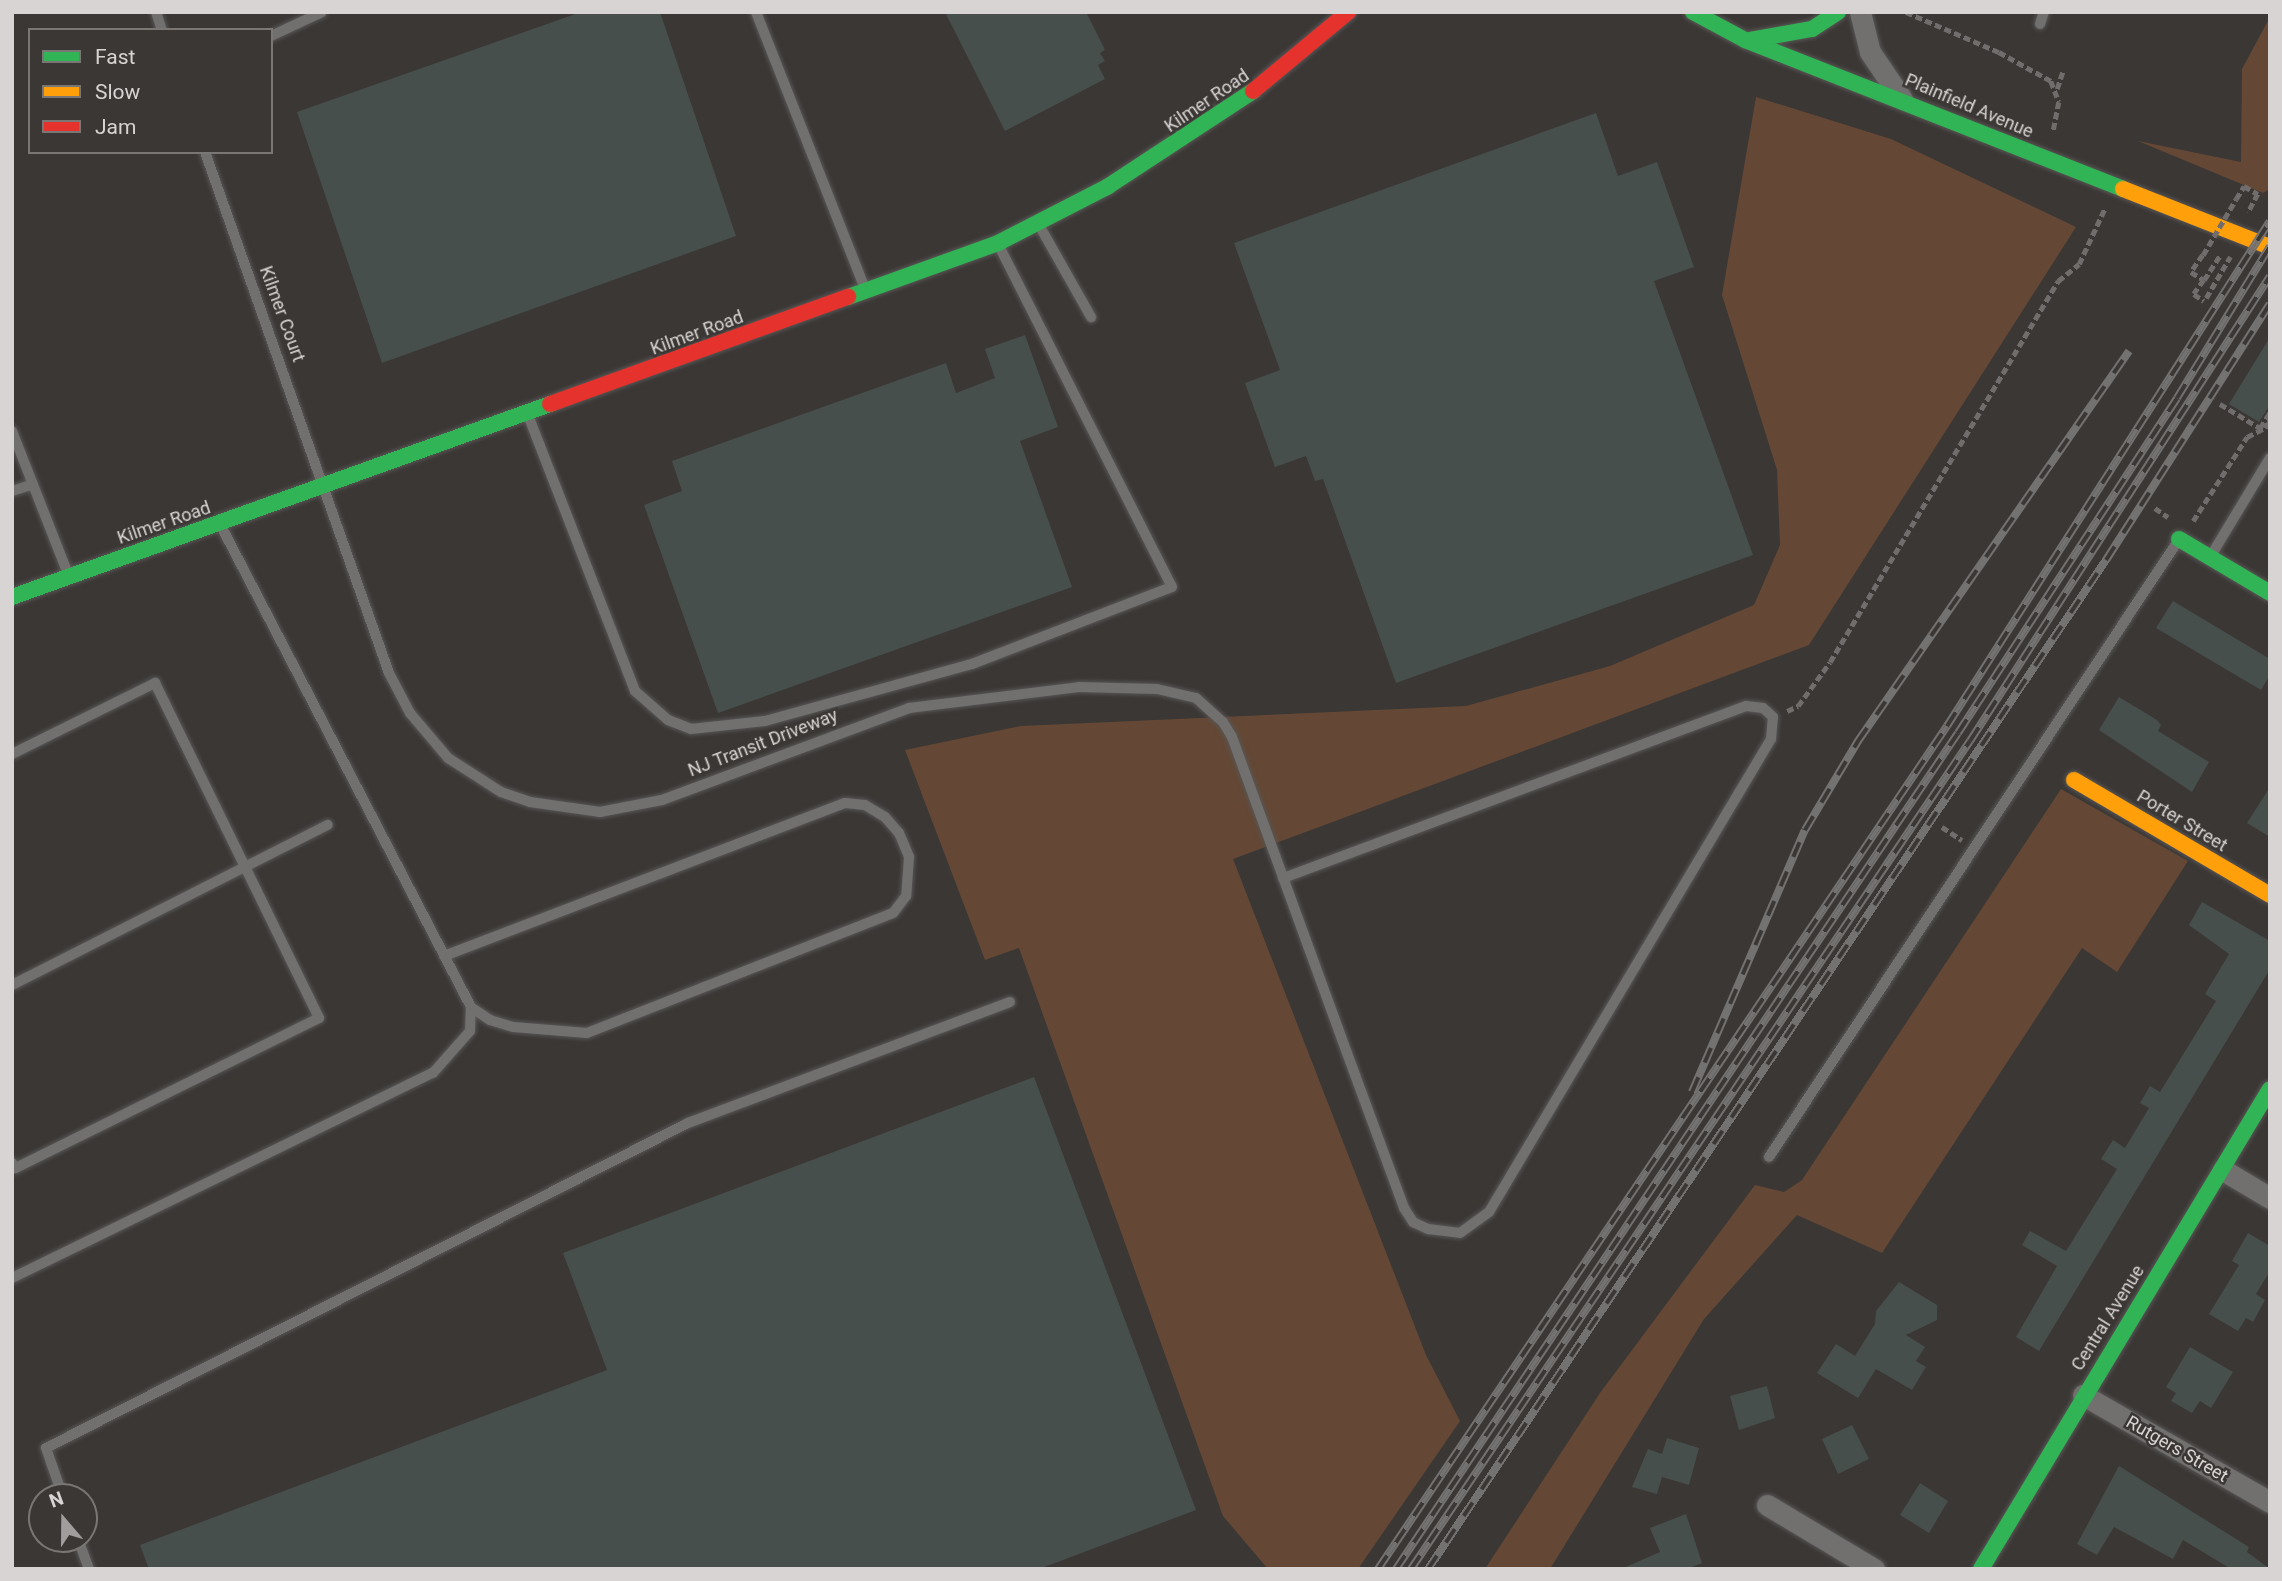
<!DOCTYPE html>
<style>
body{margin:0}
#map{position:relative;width:2282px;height:1581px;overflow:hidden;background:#3a3735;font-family:Roboto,sans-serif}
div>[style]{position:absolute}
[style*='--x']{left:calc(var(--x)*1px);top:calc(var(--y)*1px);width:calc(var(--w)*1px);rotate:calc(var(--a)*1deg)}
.green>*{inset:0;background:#644835}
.building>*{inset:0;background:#474f4c}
.path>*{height:4.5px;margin-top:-2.25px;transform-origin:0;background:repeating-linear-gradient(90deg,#706d6c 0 7px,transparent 0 10.5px)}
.roads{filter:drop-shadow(0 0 2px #585554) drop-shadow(0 0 2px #585554)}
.lane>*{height:10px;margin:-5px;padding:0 5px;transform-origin:5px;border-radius:5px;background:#71706f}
.street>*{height:21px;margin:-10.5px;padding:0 10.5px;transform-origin:10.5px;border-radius:10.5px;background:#71706f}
.fast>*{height:16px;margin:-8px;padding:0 8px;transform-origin:8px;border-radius:8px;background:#30b455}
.slow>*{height:16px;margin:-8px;padding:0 8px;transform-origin:8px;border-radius:8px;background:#ff9f0a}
.jam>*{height:16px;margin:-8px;padding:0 8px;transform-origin:8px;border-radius:8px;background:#e5322d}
.rail>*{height:8px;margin-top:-4px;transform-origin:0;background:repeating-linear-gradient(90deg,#3b3734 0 16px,#747271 0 32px);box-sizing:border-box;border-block:2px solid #747271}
.path-bridge>*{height:4.5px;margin-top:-2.25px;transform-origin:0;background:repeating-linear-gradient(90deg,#706d6c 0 7px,transparent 0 10.5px)}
span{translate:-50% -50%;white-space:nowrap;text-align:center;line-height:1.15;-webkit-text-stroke:5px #3b3734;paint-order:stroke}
.street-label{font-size:18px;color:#d7d4d3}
.frame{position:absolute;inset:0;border:14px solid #d7d4d3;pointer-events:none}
.legend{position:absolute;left:28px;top:28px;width:245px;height:126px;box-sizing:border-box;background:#3b3734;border:2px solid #797674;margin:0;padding:9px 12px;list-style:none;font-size:21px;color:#d7d4d3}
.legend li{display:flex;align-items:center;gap:14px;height:35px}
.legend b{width:35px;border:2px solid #797674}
.north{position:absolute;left:28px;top:1483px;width:70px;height:70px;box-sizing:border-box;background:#3b3734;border:2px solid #797674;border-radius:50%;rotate:340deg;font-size:19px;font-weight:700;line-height:28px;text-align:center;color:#d7d4d3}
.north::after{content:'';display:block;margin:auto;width:24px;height:32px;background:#a09d9c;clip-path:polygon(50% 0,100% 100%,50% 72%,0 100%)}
</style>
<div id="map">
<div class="green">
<i style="clip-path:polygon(2270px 17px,2270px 189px,2263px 193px,2138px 141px,2241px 162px,2242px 69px)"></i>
<i style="clip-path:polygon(1756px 97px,1891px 139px,2076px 227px,1809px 645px,1233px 859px,1426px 1355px,1460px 1421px,1358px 1569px,1268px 1569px,1223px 1516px,1019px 948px,985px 960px,905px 750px,1021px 726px,1466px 706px,1610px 666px,1754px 605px,1780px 545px,1777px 470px,1722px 295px)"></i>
<i style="clip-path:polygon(2061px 789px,2188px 861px,2117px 972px,2082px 948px,1882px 1253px,1797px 1215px,1704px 1319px,1550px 1569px,1485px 1569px,1600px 1393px,1755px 1185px,1784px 1192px,1802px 1180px)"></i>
</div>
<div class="building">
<i style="clip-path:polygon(581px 12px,660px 12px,736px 236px,382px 363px,297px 112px)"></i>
<i style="clip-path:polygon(945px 12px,1086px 12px,1105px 50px,1100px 53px,1105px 61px,1098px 65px,1105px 79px,1005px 131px)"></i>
<i style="clip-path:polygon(1596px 113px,1618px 176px,1657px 162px,1694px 267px,1654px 281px,1753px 555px,1396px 683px,1323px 479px,1315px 481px,1306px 456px,1275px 467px,1245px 383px,1280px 370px,1234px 243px)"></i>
<i style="clip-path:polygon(1025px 335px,1058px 427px,1020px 441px,1072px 587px,718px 713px,644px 505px,682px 491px,672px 461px,946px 363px,956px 393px,995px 378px,985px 349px)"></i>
<i style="clip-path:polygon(2270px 337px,2270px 405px,2259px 422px,2229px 404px)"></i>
<i style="clip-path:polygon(2173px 601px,2270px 659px,2270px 675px,2261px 690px,2156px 628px)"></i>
<i style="clip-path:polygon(2119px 697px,2157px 720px,2161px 725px,2158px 731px,2209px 762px,2192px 792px,2099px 730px)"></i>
<i style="clip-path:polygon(2270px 787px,2270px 837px,2247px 823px)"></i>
<i style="clip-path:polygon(2202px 902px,2270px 941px,2270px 969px,2039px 1351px,2016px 1337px,2057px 1266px,2022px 1245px,2030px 1231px,2066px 1251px,2117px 1169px,2101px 1159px,2113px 1140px,2125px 1148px,2149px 1108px,2140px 1103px,2150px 1086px,2160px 1092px,2216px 1001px,2205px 994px,2229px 954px,2189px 925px)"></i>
<i style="clip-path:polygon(1034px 1077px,1196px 1510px,1039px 1569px,149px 1569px,140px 1545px,607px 1370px,563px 1253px)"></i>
<i style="clip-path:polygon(2248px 1233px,2270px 1246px,2270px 1271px,2256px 1294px,2265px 1300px,2253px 1322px,2246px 1318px,2238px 1331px,2209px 1314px,2239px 1265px,2232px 1261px)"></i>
<i style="clip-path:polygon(1899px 1282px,1937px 1305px,1937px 1320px,1906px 1335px,1925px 1347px,1916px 1361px,1926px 1367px,1912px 1390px,1876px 1369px,1858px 1398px,1817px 1373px,1836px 1344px,1855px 1356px,1875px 1324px,1876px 1311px)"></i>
<i style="clip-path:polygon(2190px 1347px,2233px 1372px,2211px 1408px,2200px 1401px,2192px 1413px,2171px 1401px,2176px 1393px,2166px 1387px)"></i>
<i style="clip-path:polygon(1767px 1386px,1775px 1418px,1739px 1430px,1730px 1396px)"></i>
<i style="clip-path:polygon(1852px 1425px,1869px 1459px,1838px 1474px,1822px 1439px)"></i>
<i style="clip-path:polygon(1667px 1438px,1699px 1448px,1689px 1485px,1662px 1477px,1657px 1494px,1632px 1487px,1648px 1449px,1662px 1454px)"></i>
<i style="clip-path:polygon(2119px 1466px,2249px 1547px,2247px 1552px,2270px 1569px,2231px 1569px,2183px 1540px,2173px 1559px,2114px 1527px,2097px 1555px,2077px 1544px)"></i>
<i style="clip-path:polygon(1920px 1483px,1948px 1501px,1929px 1533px,1900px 1515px)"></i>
<i style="clip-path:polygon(1686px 1514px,1702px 1563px,1687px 1569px,1621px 1569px,1660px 1552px,1650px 1528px)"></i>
</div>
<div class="path">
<i style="--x:1906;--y:12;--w:101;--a:23.3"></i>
<i style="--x:1999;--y:52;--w:60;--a:29.1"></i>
<i style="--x:2051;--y:81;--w:22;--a:69"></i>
<i style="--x:2059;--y:102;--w:31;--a:101"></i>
<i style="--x:2057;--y:89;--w:20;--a:-72"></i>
<i style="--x:2236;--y:199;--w:15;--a:-58"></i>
<i style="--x:2244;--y:186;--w:16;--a:30"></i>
<i style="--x:2258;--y:194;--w:21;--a:118"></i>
<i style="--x:2203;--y:255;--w:21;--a:125"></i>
<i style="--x:2191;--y:272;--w:15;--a:32"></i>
<i style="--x:2204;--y:280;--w:17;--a:126"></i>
<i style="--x:2194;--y:294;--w:12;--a:35"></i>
<i style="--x:2204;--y:280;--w:31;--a:-57"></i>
<i style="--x:2206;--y:298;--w:48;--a:-59.7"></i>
<i style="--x:2220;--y:404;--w:47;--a:31"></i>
<i style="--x:2260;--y:428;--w:19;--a:-58"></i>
<i style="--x:2155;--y:508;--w:16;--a:35"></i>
<i style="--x:2193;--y:521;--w:100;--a:-57.3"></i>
<i style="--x:2247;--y:437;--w:20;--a:-27"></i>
<i style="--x:2265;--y:428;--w:9;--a:-54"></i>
<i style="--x:1787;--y:711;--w:12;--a:-24"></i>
<i style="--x:1798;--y:706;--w:54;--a:-54"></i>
<i style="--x:1830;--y:662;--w:444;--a:-59.1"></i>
<i style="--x:2058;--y:281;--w:27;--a:-39"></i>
<i style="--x:2079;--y:264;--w:62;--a:-65.1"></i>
<i style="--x:1942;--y:827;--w:24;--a:33"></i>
</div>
<div class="roads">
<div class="lane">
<i style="--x:156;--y:12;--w:19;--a:72"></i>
<i style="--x:756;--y:12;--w:298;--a:68.5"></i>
<i style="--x:2040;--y:24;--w:13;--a:-72"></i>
<i style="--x:271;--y:36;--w:56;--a:-25.2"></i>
<i style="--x:205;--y:152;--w:553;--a:70.55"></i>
<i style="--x:389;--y:673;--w:45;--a:62.3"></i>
<i style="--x:410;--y:713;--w:59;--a:49.8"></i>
<i style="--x:448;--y:758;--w:63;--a:32.7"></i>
<i style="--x:501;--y:792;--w:31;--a:19"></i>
<i style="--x:530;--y:802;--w:71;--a:8.1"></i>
<i style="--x:600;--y:812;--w:63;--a:-11"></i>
<i style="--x:662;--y:800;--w:264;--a:-20.4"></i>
<i style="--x:909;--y:708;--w:171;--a:-7"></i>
<i style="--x:1079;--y:687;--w:78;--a:1.5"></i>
<i style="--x:1157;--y:689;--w:40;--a:13"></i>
<i style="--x:1196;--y:698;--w:36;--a:42"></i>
<i style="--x:1223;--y:722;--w:17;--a:59"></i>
<i style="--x:1232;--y:737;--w:336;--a:70"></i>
<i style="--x:1347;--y:1053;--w:165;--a:69.8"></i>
<i style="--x:1404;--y:1208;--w:17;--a:57"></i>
<i style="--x:1413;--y:1222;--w:17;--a:25"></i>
<i style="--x:1428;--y:1229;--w:32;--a:7"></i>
<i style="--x:1460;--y:1233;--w:36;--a:-36"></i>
<i style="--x:1489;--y:1212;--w:551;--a:-59.2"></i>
<i style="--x:1771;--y:739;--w:22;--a:-85"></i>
<i style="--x:1773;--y:717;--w:13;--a:-138"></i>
<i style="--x:1763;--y:708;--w:17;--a:-173"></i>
<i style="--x:1746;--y:706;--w:494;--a:159.6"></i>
<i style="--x:1039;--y:225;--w:106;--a:60.5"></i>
<i style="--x:528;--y:415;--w:296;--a:68.8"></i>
<i style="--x:635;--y:691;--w:44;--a:41.3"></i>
<i style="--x:668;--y:720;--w:25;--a:21"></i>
<i style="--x:691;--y:729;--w:74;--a:-6.2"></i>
<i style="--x:765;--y:721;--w:215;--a:-15.4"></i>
<i style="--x:972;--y:664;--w:214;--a:-21.1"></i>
<i style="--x:1172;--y:587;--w:382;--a:-116.9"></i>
<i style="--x:12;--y:431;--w:154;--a:68.6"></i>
<i style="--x:12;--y:491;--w:22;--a:-18"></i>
<i style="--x:2212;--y:554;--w:112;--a:-58.9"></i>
<i style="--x:12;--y:754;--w:160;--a:-26.4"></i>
<i style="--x:155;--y:683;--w:373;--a:63.9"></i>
<i style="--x:319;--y:1018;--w:339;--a:153.7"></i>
<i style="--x:15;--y:1168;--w:6;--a:-121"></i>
<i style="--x:444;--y:956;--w:429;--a:-20.9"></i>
<i style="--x:845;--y:803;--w:20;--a:6"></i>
<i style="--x:865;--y:805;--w:23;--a:31"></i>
<i style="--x:885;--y:817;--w:21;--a:49"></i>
<i style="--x:899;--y:833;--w:26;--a:67"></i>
<i style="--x:909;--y:857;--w:39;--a:94"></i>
<i style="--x:906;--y:896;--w:21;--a:127"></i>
<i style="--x:893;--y:913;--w:329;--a:158.6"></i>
<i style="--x:587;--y:1033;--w:74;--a:-175.4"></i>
<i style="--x:513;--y:1027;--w:24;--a:-163"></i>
<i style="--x:490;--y:1020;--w:23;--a:-146"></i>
<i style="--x:12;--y:985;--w:354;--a:-26.9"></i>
<i style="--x:1769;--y:1157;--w:739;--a:-56.42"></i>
<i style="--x:12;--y:1278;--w:468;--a:-26"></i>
<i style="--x:433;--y:1073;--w:56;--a:-48.6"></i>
<i style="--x:470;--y:1031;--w:24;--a:-88"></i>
<i style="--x:471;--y:1007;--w:544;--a:-117.46"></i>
<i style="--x:63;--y:1497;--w:52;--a:-109.1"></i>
<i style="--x:46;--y:1448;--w:720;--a:-26.85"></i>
<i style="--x:688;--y:1123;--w:344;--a:-20.6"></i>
<i style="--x:78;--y:1539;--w:32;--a:70"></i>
</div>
<div class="street">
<i style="--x:1860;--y:12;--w:41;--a:76"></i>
<i style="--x:1870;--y:52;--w:57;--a:55.8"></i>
<i style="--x:2223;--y:1170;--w:55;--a:30.8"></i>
<i style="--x:2083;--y:1395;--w:215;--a:29.8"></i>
<i style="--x:1767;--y:1505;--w:125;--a:30.9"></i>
</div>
<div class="fast">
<i style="--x:1693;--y:12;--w:59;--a:28.3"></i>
<i style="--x:1745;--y:40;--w:406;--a:21.5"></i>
<i style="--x:1750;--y:40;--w:63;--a:-10.1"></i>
<i style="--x:1812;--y:29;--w:31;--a:-33"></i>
<i style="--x:848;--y:297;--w:159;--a:-19.8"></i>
<i style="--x:998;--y:243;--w:123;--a:-27.2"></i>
<i style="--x:1107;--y:187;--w:175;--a:-33.3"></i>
<i style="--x:2179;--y:539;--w:106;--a:30.7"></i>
<i style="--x:12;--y:597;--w:572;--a:-19.73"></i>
<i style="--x:1981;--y:1569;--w:560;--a:-58.95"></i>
</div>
<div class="slow">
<i style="--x:2123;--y:189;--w:158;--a:21.5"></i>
<i style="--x:2074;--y:780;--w:227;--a:30.4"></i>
</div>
<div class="jam">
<i style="--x:1253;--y:91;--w:124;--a:-39.7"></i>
<i style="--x:550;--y:404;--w:317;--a:-19.8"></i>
</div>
</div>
<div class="rail">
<i style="--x:1692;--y:1092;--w:285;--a:-66.7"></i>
<i style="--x:1805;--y:830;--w:104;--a:-59.2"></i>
<i style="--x:1858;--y:741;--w:475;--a:-55.2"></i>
<i style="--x:1378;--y:1569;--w:1017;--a:-55.98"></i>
<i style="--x:1947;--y:726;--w:599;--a:-57.4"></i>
<i style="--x:1396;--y:1569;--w:1007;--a:-56.09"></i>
<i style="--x:1958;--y:733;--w:400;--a:-56.8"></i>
<i style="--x:2177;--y:398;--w:178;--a:-58.5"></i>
<i style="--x:1411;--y:1569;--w:999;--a:-55.98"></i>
<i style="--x:1970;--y:741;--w:553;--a:-57.17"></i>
<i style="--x:1428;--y:1569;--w:1216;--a:-56.1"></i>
<i style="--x:2106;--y:560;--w:304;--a:-57.4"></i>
</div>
<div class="path-bridge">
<i style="--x:2203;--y:255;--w:65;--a:-59.5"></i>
</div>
<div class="street-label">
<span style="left:1207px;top:101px;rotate:-34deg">Kilmer Road</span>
<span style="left:1969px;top:106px;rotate:23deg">Plainfield Avenue</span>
<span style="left:282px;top:314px;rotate:70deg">Kilmer Court</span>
<span style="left:697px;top:333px;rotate:-20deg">Kilmer Road</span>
<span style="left:164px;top:523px;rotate:-19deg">Kilmer Road</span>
<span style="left:763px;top:743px;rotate:-21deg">NJ Transit Driveway</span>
<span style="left:2182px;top:821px;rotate:31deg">Porter Street</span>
<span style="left:2108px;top:1318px;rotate:-58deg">Central Avenue</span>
<span style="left:2177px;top:1449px;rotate:30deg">Rutgers Street</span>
</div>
<div class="frame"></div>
<ul class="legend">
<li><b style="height:9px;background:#30b455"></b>Fast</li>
<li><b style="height:9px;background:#ff9f0a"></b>Slow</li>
<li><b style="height:9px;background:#e5322d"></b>Jam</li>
</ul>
<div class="north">N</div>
</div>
